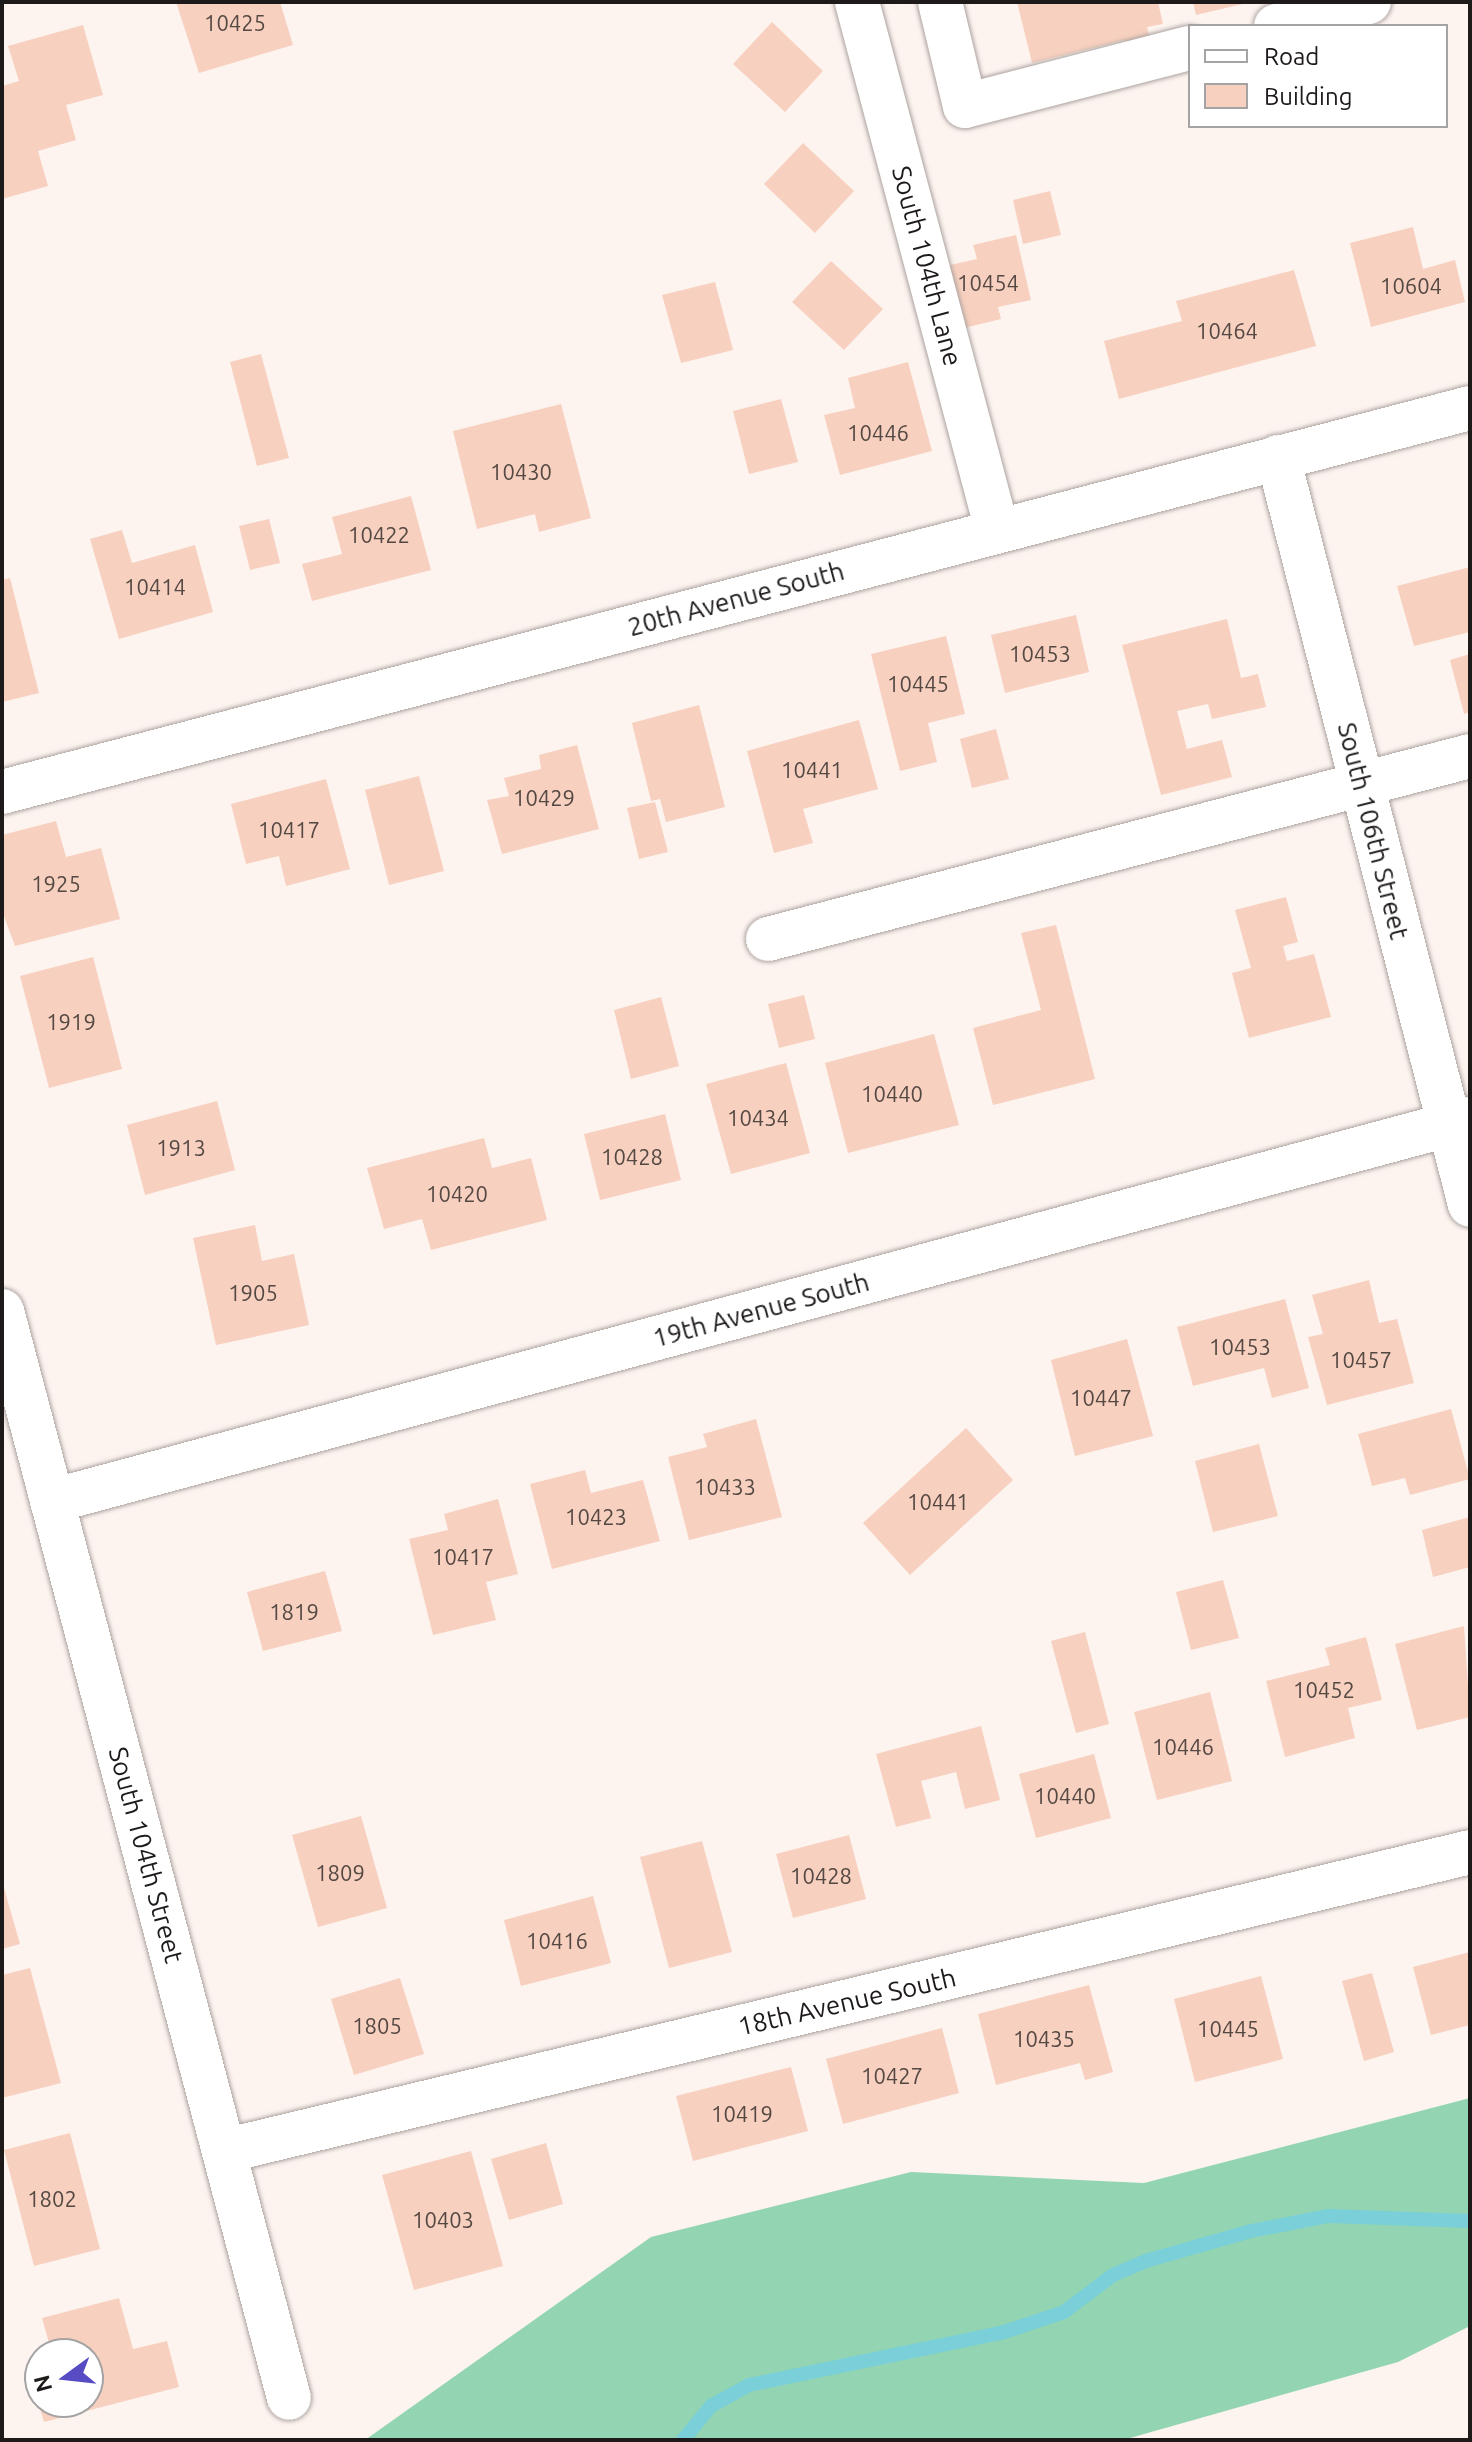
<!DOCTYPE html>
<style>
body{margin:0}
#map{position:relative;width:1472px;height:2442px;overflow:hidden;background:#fdf4f0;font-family:Ubuntu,sans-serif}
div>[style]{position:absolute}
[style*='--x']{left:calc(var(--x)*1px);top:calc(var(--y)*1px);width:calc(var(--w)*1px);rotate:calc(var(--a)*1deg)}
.forest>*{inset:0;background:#93d5b2}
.stream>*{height:14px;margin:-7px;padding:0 7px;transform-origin:7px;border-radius:7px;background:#7acfd8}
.building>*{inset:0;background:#f7d0bf}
.roads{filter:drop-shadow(0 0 2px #aca39f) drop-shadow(0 0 2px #aca39f)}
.minor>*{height:44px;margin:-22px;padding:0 22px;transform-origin:22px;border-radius:22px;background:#fff}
span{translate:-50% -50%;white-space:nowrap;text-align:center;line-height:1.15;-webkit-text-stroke:6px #fff;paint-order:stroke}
.number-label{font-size:22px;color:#544842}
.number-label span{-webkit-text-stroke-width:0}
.street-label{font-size:26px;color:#1d1a19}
.frame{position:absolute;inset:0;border:4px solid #1d1a19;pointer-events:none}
.legend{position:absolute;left:1188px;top:24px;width:260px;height:104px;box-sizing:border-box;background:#fff;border:2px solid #a5a3a3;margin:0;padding:10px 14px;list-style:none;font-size:24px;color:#1d1a19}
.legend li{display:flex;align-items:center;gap:16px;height:40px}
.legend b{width:40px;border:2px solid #a5a3a3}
.north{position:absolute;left:24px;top:2338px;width:80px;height:80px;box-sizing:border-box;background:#fff;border:2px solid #a5a3a3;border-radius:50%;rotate:255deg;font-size:22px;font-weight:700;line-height:32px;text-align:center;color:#1d1a19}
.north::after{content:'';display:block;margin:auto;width:28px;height:36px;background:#584cc4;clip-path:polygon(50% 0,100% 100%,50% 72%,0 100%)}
</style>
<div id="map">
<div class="forest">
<i style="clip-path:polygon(1470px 2098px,1470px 2326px,1398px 2362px,1123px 2440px,365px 2440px,651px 2237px,911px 2172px,1144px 2183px)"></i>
</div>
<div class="stream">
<i style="--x:683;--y:2440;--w:44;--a:-50.5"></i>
<i style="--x:711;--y:2406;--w:43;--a:-28.9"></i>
<i style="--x:749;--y:2385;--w:257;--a:-11.7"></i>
<i style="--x:1001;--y:2333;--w:66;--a:-18.4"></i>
<i style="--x:1064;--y:2312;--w:61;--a:-37.1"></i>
<i style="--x:1113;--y:2275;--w:39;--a:-23"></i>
<i style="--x:1149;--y:2260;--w:106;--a:-15.9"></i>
<i style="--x:1251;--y:2231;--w:78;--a:-11"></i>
<i style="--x:1328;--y:2216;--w:142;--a:2"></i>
</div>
<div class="building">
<i style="clip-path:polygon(176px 2px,280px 2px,293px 45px,199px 73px)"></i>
<i style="clip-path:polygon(1017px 2px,1158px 2px,1163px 24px,1147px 27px,1151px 42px,1127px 48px,1125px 40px,1032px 63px)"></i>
<i style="clip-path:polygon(1193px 2px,1247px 2px,1247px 3px,1196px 15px)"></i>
<i style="clip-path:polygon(772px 22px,823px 71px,785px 112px,733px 64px)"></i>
<i style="clip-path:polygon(83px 25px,103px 95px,66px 105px,76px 140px,38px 151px,48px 186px,2px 199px,2px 86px,19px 81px,8px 46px)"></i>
<i style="clip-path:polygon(803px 143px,854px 191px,815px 233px,764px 184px)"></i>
<i style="clip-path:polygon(1050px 191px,1061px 235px,1023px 244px,1013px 200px)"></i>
<i style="clip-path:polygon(1413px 227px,1423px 269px,1455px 260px,1465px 302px,1371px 327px,1350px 243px)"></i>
<i style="clip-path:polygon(1016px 235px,1031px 300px,998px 307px,1001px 319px,960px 329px,946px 266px,977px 259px,973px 245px)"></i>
<i style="clip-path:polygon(831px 261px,883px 309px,844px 350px,792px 302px)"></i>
<i style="clip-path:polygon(1294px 270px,1316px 346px,1119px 399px,1104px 341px,1182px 321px,1176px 301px)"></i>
<i style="clip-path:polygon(715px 282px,733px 350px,681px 363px,662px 295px)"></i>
<i style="clip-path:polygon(261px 354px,289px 458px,257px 466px,230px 362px)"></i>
<i style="clip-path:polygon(908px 362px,932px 451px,840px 475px,824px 415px,855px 408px,848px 378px)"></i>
<i style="clip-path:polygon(781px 399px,798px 462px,749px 474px,733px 411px)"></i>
<i style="clip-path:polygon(561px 404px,591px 518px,539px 532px,535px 514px,477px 529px,453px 431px)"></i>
<i style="clip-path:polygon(411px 496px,431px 570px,312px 601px,302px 564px,342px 554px,332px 517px)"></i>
<i style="clip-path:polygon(269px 519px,280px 563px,250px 570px,239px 526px)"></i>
<i style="clip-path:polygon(122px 530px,132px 563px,195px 545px,213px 612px,119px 639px,90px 539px)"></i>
<i style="clip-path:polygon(1470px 567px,1470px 632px,1414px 646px,1397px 586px)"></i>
<i style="clip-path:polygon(10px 578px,39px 693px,2px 702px,2px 580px)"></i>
<i style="clip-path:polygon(1076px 615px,1089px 672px,1005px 693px,991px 635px)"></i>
<i style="clip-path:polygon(1227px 619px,1241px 678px,1258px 674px,1266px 707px,1212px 719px,1208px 704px,1177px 711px,1187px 749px,1222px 740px,1232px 777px,1161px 795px,1122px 645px)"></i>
<i style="clip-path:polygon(946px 636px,965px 714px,928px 723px,937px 762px,900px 771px,871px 654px)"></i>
<i style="clip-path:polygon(1470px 654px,1470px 712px,1464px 714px,1450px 660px)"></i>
<i style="clip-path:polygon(699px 705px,725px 807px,666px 822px,660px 799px,651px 801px,632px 723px)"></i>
<i style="clip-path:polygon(859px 720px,878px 789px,803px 809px,813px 843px,774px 853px,747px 751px)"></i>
<i style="clip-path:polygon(996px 729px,1009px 779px,972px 788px,960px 739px)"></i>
<i style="clip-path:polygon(577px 745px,599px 829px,502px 854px,487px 800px,509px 796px,504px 778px,541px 769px,539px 755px)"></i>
<i style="clip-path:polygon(419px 776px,444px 871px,389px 885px,365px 790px)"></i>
<i style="clip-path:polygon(326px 779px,350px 869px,286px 886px,279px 856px,246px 864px,231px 804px)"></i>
<i style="clip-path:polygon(655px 802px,668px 852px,639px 859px,627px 808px)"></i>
<i style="clip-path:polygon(56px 821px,66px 857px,101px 848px,120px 919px,15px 946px,2px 911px,2px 835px)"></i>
<i style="clip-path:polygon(1286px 897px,1298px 942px,1283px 946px,1287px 961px,1314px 954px,1331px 1017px,1249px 1038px,1232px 973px,1251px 968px,1235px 910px)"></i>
<i style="clip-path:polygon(1056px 925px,1095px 1079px,993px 1105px,973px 1028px,1041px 1010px,1021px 933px)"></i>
<i style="clip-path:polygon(93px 957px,122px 1069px,49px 1088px,20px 976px)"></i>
<i style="clip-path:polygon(804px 995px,815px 1039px,779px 1048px,768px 1004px)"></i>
<i style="clip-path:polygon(661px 997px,679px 1066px,631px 1079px,614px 1010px)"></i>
<i style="clip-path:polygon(934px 1034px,959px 1125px,848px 1153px,825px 1063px)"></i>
<i style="clip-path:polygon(786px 1063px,810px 1153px,731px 1174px,706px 1084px)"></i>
<i style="clip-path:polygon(217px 1101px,235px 1170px,145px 1195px,127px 1125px)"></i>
<i style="clip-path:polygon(665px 1114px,681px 1180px,600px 1200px,584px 1134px)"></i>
<i style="clip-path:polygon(484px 1138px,492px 1168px,531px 1158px,547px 1220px,431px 1250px,422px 1219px,384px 1229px,367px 1168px)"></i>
<i style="clip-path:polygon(255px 1225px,262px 1261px,294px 1254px,309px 1325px,216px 1345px,193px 1238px)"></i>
<i style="clip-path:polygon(1369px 1280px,1379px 1323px,1397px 1319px,1414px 1383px,1327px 1405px,1308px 1337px,1323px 1334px,1312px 1295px)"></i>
<i style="clip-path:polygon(1285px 1299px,1309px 1388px,1272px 1398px,1264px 1368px,1193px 1386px,1177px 1327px)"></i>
<i style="clip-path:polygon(1127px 1339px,1153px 1436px,1075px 1456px,1051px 1360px)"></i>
<i style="clip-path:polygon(1451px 1409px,1470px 1479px,1410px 1495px,1405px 1478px,1372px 1486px,1358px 1434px)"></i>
<i style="clip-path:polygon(756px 1419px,782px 1517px,689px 1540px,668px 1457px,707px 1447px,703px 1434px)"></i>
<i style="clip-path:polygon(966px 1428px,1013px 1480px,910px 1575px,863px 1523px)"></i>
<i style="clip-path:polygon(1259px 1444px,1278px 1516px,1213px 1532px,1195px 1461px)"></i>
<i style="clip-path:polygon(585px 1470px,591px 1493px,643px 1480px,660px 1541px,552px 1569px,530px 1484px)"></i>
<i style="clip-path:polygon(498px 1499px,518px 1574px,486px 1582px,496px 1620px,433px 1635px,409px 1539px,448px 1530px,444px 1514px)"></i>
<i style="clip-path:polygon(1470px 1517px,1470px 1567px,1433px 1577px,1422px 1530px)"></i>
<i style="clip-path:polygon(325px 1571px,342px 1631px,263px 1651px,247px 1592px)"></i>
<i style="clip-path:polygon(1223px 1580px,1239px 1638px,1191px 1650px,1176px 1592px)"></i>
<i style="clip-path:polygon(1464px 1626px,1470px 1717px,1417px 1730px,1395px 1644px)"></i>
<i style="clip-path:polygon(1085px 1632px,1109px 1724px,1076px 1733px,1051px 1641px)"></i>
<i style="clip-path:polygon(1366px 1637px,1382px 1700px,1348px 1708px,1355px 1738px,1285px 1757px,1266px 1681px,1330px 1665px,1325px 1648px)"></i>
<i style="clip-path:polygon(1210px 1692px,1232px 1781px,1157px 1800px,1134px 1712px)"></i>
<i style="clip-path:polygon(981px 1726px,1000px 1800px,965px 1809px,956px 1772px,921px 1781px,931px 1818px,896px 1827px,876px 1754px)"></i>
<i style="clip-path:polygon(1094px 1754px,1111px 1818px,1036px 1838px,1019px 1774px)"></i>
<i style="clip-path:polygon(361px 1816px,387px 1908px,318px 1927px,292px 1835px)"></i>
<i style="clip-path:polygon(849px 1835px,866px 1899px,793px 1918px,776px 1854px)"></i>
<i style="clip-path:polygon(702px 1841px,732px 1952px,669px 1968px,640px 1857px)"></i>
<i style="clip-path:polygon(2px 1881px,20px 1944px,2px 1949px)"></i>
<i style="clip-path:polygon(593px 1896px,611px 1963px,521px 1986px,504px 1920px)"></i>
<i style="clip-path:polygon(1470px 1952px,1470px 2025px,1431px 2035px,1413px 1967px)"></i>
<i style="clip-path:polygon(30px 1968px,61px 2083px,2px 2098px,2px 1975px)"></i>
<i style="clip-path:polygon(1372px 1973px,1394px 2052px,1364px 2061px,1342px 1981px)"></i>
<i style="clip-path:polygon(1261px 1976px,1283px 2059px,1195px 2082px,1174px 1999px)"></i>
<i style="clip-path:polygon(400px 1978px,424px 2054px,354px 2075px,331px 1999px)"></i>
<i style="clip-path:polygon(1089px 1985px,1113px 2072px,1085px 2080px,1080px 2063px,996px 2085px,978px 2014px)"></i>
<i style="clip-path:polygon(942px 2028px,959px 2093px,843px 2124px,826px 2059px)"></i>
<i style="clip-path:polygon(791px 2067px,808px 2131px,693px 2161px,676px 2096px)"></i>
<i style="clip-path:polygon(70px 2133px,100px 2249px,34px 2266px,4px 2150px)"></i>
<i style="clip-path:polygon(546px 2143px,563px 2204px,509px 2220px,491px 2159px)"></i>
<i style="clip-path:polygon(471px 2151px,503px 2266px,414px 2290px,382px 2175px)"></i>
<i style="clip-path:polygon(119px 2298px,133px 2349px,167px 2341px,179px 2387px,44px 2422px,34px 2388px,40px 2386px,40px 2402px,88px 2402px,88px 2354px,52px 2354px,42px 2318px)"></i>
</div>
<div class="roads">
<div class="minor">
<i style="--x:857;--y:2;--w:546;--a:75.15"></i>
<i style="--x:940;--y:2;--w:107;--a:76.5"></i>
<i style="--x:965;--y:106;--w:232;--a:-14.5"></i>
<i style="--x:1276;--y:26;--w:96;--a:-14.5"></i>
<i style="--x:1278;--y:457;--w:772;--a:75.6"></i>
<i style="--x:2;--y:792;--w:1517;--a:-14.66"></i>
<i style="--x:768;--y:939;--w:725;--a:-14.61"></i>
<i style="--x:2;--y:1311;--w:1124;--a:75.21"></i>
<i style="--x:52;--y:1501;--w:1469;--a:-15.08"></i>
<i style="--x:224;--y:2151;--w:1281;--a:-13.49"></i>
</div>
</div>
<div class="number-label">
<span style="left:235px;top:23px">10425</span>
<span style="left:988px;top:283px">10454</span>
<span style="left:1411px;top:286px">10604</span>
<span style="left:1227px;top:331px">10464</span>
<span style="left:878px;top:433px">10446</span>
<span style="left:521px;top:472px">10430</span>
<span style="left:379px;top:535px">10422</span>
<span style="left:155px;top:587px">10414</span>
<span style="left:1040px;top:654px">10453</span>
<span style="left:918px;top:684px">10445</span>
<span style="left:812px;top:770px">10441</span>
<span style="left:544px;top:798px">10429</span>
<span style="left:289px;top:830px">10417</span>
<span style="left:56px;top:884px">1925</span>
<span style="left:71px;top:1022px">1919</span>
<span style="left:892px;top:1094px">10440</span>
<span style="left:758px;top:1118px">10434</span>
<span style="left:181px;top:1148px">1913</span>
<span style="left:632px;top:1157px">10428</span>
<span style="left:457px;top:1194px">10420</span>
<span style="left:253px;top:1293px">1905</span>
<span style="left:1240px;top:1347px">10453</span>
<span style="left:1361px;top:1360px">10457</span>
<span style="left:1101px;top:1398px">10447</span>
<span style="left:725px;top:1487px">10433</span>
<span style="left:938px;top:1502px">10441</span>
<span style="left:596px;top:1517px">10423</span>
<span style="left:463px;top:1557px">10417</span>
<span style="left:294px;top:1612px">1819</span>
<span style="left:1324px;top:1690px">10452</span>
<span style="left:1183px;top:1747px">10446</span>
<span style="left:1065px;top:1796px">10440</span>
<span style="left:340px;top:1873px">1809</span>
<span style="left:821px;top:1876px">10428</span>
<span style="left:557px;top:1941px">10416</span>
<span style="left:377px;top:2026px">1805</span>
<span style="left:1228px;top:2029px">10445</span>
<span style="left:1044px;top:2039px">10435</span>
<span style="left:892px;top:2076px">10427</span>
<span style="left:742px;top:2114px">10419</span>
<span style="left:52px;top:2199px">1802</span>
<span style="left:443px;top:2220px">10403</span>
</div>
<div class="street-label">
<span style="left:927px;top:266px;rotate:75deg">South 104th Lane</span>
<span style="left:736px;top:599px;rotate:-15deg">20th Avenue South</span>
<span style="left:1373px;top:831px;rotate:76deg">South 106th Street</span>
<span style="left:761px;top:1310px;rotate:-15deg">19th Avenue South</span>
<span style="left:146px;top:1855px;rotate:75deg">South 104th Street</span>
<span style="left:847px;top:2002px;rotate:-13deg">18th Avenue South</span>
</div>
<div class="frame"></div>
<ul class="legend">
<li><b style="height:10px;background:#fff"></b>Road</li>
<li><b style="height:22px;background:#f7d0bf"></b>Building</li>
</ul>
<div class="north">N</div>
</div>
